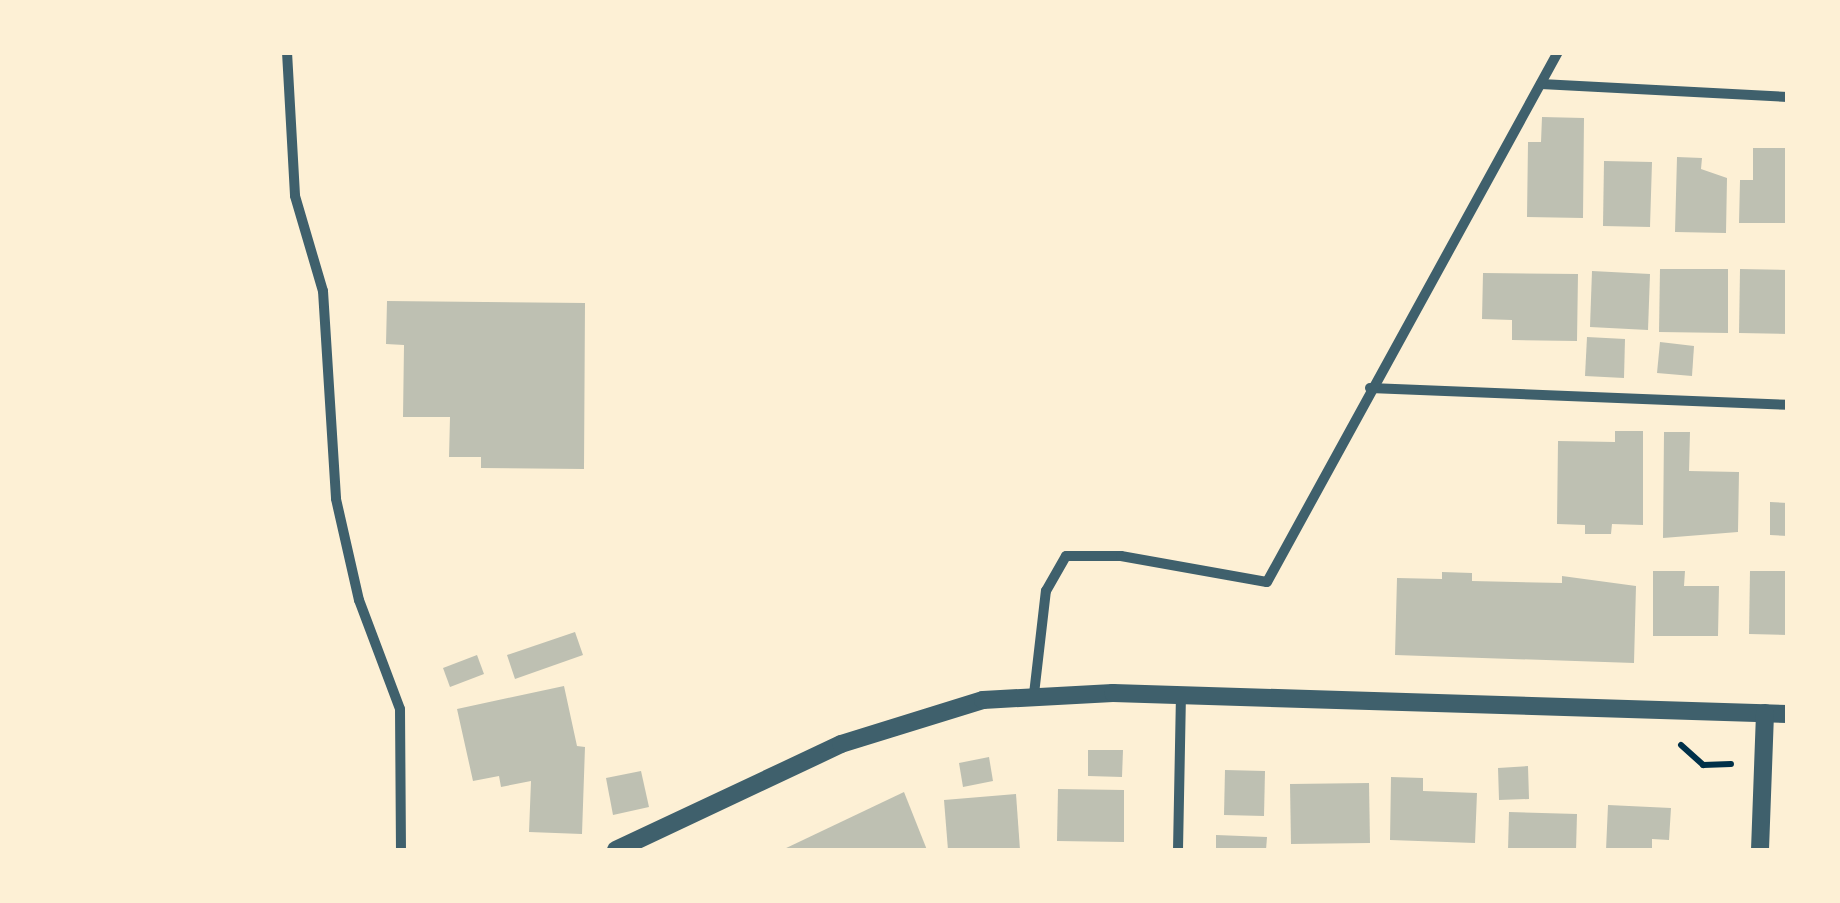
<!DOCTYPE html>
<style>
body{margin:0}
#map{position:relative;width:1840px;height:903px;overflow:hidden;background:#fdf0d5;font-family:"Space Grotesk",sans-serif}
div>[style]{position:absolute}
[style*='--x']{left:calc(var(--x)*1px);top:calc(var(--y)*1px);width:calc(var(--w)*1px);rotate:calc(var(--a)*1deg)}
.building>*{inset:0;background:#bec0b2}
.path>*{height:6px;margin:-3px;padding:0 3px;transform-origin:3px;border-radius:3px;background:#003049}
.minor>*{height:10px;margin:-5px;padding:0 5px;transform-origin:5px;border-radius:5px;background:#3f606c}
.tertiary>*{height:18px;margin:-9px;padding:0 9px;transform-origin:9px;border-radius:9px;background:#3f606c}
span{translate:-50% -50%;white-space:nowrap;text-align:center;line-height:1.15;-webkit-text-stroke:10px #fdf0d5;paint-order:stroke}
.frame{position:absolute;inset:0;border:55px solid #fdf0d5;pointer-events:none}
</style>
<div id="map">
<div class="building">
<i style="clip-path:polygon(1542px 117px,1584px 118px,1583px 218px,1527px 217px,1528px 142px,1541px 142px)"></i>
<i style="clip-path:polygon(1753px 148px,1788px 148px,1788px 223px,1739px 223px,1740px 180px,1753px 180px)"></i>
<i style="clip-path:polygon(1677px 157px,1702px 158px,1701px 169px,1727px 178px,1726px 233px,1675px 232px)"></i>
<i style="clip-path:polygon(1604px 161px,1652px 162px,1650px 227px,1603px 226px)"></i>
<i style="clip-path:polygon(1660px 269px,1728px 269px,1728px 333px,1659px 332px)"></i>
<i style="clip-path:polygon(1740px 269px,1788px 270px,1788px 334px,1739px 333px)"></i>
<i style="clip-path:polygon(1592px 271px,1650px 274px,1648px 330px,1590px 327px)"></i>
<i style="clip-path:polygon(1483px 273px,1578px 274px,1577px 341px,1512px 340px,1512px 320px,1482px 319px)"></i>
<i style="clip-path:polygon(387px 301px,585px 303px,584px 469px,481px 468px,481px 457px,449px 457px,450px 417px,403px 417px,404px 345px,386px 344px)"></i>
<i style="clip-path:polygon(1587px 337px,1625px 339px,1624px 378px,1585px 376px)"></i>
<i style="clip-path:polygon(1660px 342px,1694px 346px,1692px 376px,1657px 373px)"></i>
<i style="clip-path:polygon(1615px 431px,1643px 431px,1643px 525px,1612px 524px,1611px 534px,1585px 534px,1585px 525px,1557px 524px,1558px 441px,1615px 442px)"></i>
<i style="clip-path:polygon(1664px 432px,1690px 432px,1689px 471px,1739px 472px,1738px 532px,1663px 538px)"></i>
<i style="clip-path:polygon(1770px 502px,1788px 503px,1788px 536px,1770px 535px)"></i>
<i style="clip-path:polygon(1653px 571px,1685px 571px,1684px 586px,1719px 586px,1718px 636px,1653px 636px)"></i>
<i style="clip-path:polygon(1750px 571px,1788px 571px,1788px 635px,1749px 634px)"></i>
<i style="clip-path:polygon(1442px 572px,1472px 573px,1472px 581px,1562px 583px,1562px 576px,1636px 586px,1634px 663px,1395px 655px,1397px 578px,1442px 579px)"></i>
<i style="clip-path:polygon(575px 632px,583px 655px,515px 679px,507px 655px)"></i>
<i style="clip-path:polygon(477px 655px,484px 674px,450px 687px,443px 668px)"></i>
<i style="clip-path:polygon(564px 686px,577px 746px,585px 747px,582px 834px,529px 832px,531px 781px,501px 787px,499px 776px,473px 781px,457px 709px)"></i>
<i style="clip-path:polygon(1088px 750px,1123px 750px,1122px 777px,1088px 776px)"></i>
<i style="clip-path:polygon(989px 757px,993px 781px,963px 787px,959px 763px)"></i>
<i style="clip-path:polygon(1528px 766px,1529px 799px,1499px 800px,1498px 768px)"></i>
<i style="clip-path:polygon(1225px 770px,1265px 771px,1264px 816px,1224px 815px)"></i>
<i style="clip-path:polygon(641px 771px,649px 807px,613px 815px,606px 778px)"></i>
<i style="clip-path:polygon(1391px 777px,1423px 778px,1423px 791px,1477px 793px,1475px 843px,1390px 840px)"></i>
<i style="clip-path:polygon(1369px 783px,1370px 843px,1291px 844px,1290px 784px)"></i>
<i style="clip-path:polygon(1058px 789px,1124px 790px,1124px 842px,1057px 841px)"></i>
<i style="clip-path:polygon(904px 792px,927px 850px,782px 850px)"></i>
<i style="clip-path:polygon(1016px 794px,1020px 850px,948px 850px,944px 800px)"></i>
<i style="clip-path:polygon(1608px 805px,1671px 808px,1669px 840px,1652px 839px,1652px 850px,1606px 850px)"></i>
<i style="clip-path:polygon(1509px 812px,1577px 814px,1576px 850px,1508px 850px)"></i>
<i style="clip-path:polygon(1216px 835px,1267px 837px,1266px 850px,1216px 850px)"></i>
</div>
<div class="path">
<i style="--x:1681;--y:745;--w:30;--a:42"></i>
<i style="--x:1703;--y:765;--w:28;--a:-2"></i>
</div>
<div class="minor">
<i style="--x:287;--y:52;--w:144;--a:86.8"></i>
<i style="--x:295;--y:196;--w:99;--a:73.6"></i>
<i style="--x:323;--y:291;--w:208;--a:86.4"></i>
<i style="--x:336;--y:499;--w:104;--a:77.2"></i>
<i style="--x:359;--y:600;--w:116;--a:69.4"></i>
<i style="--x:400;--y:709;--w:141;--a:89.6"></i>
<i style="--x:1541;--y:84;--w:247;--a:3"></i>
<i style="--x:1370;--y:388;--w:418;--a:2.3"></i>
<i style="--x:1034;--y:694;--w:104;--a:-83.4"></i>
<i style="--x:1046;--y:591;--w:40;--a:-60.3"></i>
<i style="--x:1066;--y:556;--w:55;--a:0"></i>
<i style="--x:1121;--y:556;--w:148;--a:10.1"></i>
<i style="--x:1267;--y:582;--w:605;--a:-61.23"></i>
<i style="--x:1178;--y:850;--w:156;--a:-88.9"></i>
</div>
<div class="tertiary">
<i style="--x:616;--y:850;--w:249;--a:-25.2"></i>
<i style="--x:841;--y:744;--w:149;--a:-17.2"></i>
<i style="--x:983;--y:700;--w:130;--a:-3.1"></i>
<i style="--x:1113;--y:693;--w:675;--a:1.78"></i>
<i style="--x:1760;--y:850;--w:137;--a:-87.9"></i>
</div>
<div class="frame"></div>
</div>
